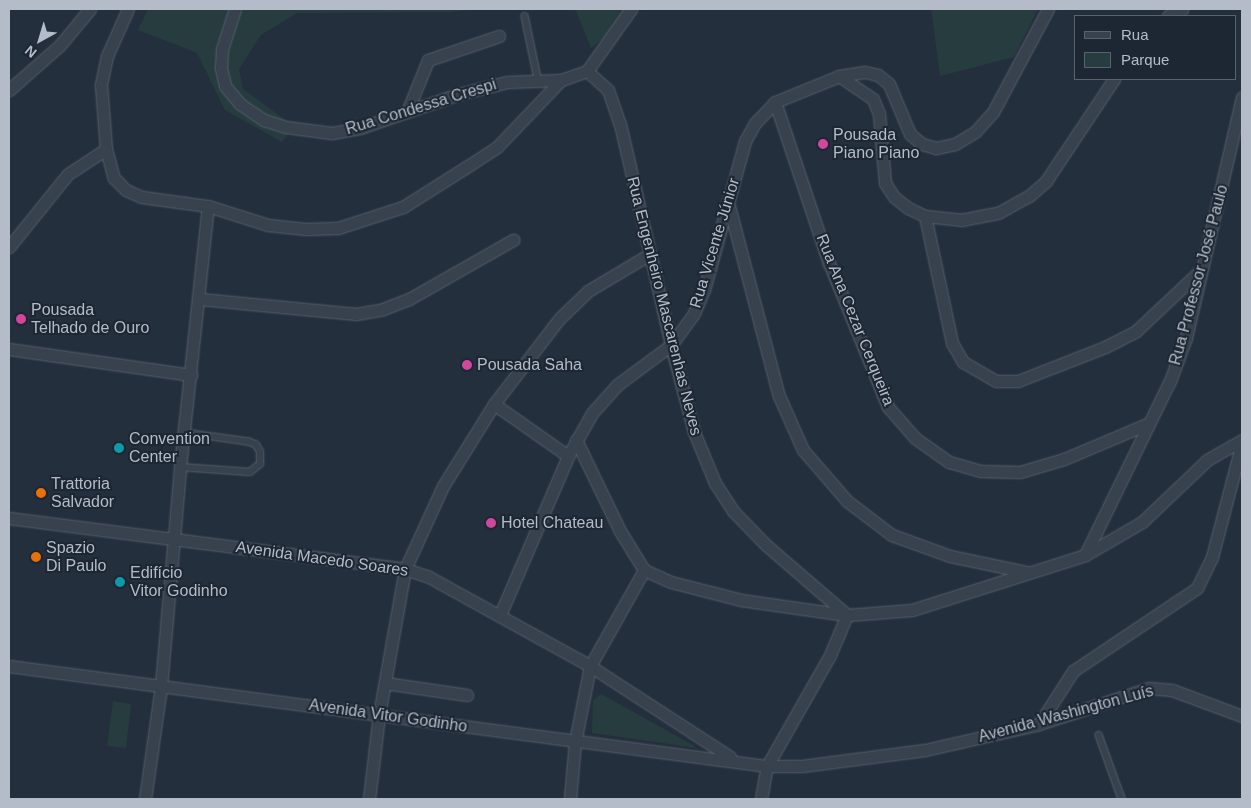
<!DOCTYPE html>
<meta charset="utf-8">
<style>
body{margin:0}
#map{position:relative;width:1251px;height:808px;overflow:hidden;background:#242f3e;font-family:Helvetica,sans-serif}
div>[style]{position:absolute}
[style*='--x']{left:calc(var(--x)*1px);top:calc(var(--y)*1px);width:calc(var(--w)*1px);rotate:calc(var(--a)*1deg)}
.green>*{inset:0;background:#263c3f}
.roads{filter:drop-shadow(0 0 1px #565f6c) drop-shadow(0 0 1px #565f6c)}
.lane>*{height:5.5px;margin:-2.75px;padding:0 2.75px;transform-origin:2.75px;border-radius:2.75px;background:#38414e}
.street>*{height:11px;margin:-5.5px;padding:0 5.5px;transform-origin:5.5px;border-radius:5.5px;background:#38414e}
.dots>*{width:14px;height:14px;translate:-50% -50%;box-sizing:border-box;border:2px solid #1d2633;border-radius:50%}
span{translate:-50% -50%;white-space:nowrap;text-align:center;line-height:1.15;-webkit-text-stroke:4px #1d2633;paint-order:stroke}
.street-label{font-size:16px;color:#b4bcc9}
.poi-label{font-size:16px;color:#b4bcc9}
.left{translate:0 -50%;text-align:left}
.frame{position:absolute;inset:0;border:10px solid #b4bcc9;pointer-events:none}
.legend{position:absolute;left:1074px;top:15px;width:162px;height:65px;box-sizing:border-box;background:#1d2633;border:1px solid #59626f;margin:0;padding:6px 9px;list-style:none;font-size:15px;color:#b4bcc9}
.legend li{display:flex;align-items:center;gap:10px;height:25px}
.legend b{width:25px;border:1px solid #59626f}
.north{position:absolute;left:15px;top:15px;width:50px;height:50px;-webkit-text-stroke:4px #1d2633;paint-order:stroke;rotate:219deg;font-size:14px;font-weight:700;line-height:20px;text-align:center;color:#b4bcc9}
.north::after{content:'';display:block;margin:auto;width:18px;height:22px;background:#b4bcc9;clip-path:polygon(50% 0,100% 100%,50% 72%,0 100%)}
</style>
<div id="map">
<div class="green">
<i style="clip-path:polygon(148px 9px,476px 9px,451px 12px,297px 13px,261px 35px,239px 69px,243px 89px,294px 126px,282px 142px,225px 110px,197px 53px,138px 30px)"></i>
<i style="clip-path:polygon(575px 9px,626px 9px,608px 35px,591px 48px)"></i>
<i style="clip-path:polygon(931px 9px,1038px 9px,1014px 57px,940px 76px)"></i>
<i style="clip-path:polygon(601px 694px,693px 745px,696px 748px,592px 733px,593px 700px)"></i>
<i style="clip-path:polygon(113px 701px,131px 704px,126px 748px,107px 746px)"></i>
</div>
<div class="roads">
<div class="lane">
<i style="--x:525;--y:16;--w:64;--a:78.3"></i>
<i style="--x:180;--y:467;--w:70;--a:4.1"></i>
<i style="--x:250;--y:472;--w:13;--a:-39"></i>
<i style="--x:260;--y:464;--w:12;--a:-90"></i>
<i style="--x:260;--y:452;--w:8;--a:-120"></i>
<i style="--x:256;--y:445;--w:9;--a:-159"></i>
<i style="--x:248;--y:442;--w:65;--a:-172"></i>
<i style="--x:1099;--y:735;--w:68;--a:70.2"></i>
</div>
<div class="street">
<i style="--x:128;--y:9;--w:51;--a:114.1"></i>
<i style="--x:107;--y:56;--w:30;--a:102"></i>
<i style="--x:101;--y:85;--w:64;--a:85.5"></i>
<i style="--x:106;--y:149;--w:30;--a:75"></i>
<i style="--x:114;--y:178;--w:17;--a:45"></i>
<i style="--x:126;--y:190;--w:17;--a:24"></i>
<i style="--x:142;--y:197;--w:67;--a:7.8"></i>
<i style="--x:208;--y:206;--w:63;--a:17.6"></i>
<i style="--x:268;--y:225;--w:38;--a:6"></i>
<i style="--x:306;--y:229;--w:32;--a:-2"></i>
<i style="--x:338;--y:228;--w:68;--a:-17.9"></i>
<i style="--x:403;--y:207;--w:80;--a:-32.3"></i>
<i style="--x:471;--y:164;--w:31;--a:-33"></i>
<i style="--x:497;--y:147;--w:93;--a:-46.3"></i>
<i style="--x:561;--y:80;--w:28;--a:-19"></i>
<i style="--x:587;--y:71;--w:76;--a:-54.6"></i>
<i style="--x:235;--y:9;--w:42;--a:108"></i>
<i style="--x:222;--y:49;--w:19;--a:93"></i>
<i style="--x:221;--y:68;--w:18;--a:77"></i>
<i style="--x:225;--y:86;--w:23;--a:50"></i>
<i style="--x:240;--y:104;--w:29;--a:34"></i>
<i style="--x:264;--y:120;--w:23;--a:18"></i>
<i style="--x:286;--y:127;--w:46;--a:7.4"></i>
<i style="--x:332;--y:133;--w:28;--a:-10"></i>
<i style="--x:360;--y:128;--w:105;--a:-19"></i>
<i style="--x:459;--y:94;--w:49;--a:-14"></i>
<i style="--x:507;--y:82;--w:54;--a:-2.1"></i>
<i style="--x:1168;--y:16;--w:16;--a:-27"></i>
<i style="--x:587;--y:71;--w:28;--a:42"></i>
<i style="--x:608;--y:90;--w:36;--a:71"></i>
<i style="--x:620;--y:124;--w:227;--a:77"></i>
<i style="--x:671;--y:345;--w:90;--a:75.2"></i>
<i style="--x:694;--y:432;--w:55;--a:67.6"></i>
<i style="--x:715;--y:483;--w:33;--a:57"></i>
<i style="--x:733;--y:511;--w:47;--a:45.9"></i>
<i style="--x:766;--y:545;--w:107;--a:40.8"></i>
<i style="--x:839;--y:76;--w:41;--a:34.1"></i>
<i style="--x:873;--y:99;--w:16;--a:68"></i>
<i style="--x:879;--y:114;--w:69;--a:85"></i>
<i style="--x:885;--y:183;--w:17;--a:57"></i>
<i style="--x:894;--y:197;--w:18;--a:38"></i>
<i style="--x:908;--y:208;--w:19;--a:25"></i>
<i style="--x:925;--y:216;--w:36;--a:6"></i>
<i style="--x:961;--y:220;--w:38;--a:-11"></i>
<i style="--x:998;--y:213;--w:35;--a:-29"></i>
<i style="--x:1029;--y:196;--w:23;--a:-41"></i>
<i style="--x:1046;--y:181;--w:123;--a:-56.3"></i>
<i style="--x:9;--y:90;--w:68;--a:-41.4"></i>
<i style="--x:60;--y:45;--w:47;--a:-50.2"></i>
<i style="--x:775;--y:102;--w:170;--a:71.5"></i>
<i style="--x:829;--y:263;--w:156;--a:67.7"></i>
<i style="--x:888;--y:407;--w:41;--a:48.9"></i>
<i style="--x:915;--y:438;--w:42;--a:35.2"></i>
<i style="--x:949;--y:462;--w:32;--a:16"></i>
<i style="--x:980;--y:471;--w:40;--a:1.4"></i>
<i style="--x:1020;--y:472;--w:46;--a:-16.5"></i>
<i style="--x:1064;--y:459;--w:90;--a:-22.9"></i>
<i style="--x:407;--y:112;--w:56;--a:-68"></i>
<i style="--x:428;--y:60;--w:75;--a:-18.7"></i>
<i style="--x:729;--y:206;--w:196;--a:75.3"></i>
<i style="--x:779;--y:396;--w:59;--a:66"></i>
<i style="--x:803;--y:450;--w:67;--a:49.2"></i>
<i style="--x:847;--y:501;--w:56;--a:37.1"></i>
<i style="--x:892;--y:535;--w:62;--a:19.9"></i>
<i style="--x:950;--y:556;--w:78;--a:11.9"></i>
<i style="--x:925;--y:216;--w:130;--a:78"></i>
<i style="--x:952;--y:343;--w:22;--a:60"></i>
<i style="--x:963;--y:362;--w:38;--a:30"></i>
<i style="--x:996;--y:381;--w:22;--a:0"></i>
<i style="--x:1018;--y:381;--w:93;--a:-21.3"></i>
<i style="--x:1105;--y:347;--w:35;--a:-27"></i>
<i style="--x:1136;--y:331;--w:89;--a:-43.2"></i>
<i style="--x:9;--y:247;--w:94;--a:-51.1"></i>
<i style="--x:68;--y:174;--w:45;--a:-33.3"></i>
<i style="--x:200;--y:299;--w:157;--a:5.5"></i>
<i style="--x:356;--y:314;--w:27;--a:-10"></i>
<i style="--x:383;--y:309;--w:28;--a:-21"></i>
<i style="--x:409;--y:299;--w:120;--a:-29.6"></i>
<i style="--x:9;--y:349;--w:184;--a:8.1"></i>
<i style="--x:494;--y:404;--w:90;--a:35.1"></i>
<i style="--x:576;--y:440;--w:101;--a:64.2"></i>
<i style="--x:620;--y:531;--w:46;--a:58.4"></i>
<i style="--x:644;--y:570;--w:30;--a:24"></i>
<i style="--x:671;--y:582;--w:72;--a:14.4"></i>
<i style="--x:741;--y:600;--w:107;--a:8.1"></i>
<i style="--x:847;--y:615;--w:65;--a:-4.4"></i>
<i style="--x:912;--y:610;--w:182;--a:-17.6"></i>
<i style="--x:1085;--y:555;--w:66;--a:-30.1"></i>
<i style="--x:1142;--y:522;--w:90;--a:-43.6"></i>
<i style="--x:1207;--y:460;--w:40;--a:-29.7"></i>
<i style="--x:9;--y:518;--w:399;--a:7.3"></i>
<i style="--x:405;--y:569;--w:25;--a:18"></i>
<i style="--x:429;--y:577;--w:184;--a:28.9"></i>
<i style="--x:590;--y:666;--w:167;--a:33"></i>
<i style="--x:1085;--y:555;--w:194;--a:-64"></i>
<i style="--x:1170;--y:381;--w:46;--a:-69.6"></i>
<i style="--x:1186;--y:338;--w:247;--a:-76.9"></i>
<i style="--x:500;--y:615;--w:173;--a:-66.8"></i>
<i style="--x:568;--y:456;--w:49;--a:-60.8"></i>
<i style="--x:592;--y:413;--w:38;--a:-48"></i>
<i style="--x:617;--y:385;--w:67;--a:-36.5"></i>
<i style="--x:671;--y:345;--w:39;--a:-54"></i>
<i style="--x:694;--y:313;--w:25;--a:-67"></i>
<i style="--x:704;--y:290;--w:155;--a:-74.6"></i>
<i style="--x:745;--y:141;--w:21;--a:-61"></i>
<i style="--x:755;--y:123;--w:29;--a:-46"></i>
<i style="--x:775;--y:102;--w:69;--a:-22.1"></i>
<i style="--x:839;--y:76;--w:26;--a:-9"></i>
<i style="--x:865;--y:72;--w:13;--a:13"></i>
<i style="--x:878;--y:75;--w:14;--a:39"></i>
<i style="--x:889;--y:84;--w:54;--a:67.2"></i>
<i style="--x:910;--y:134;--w:16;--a:40"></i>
<i style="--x:922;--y:144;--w:15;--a:16"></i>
<i style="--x:936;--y:148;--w:19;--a:-12"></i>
<i style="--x:955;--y:144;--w:23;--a:-31"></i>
<i style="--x:975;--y:132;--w:27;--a:-48"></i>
<i style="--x:993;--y:112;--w:117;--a:-61.9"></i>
<i style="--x:9;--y:666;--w:765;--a:7.52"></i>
<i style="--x:767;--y:766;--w:35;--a:0"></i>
<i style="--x:802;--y:766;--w:124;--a:-7.4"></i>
<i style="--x:925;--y:750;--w:117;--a:-12.8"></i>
<i style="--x:1039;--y:724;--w:116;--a:-18.1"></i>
<i style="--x:1149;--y:688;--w:23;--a:5"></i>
<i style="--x:1172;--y:690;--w:75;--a:20.4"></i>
<i style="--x:385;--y:683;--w:83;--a:8.3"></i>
<i style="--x:1039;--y:724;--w:63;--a:-57.3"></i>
<i style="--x:1073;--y:671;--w:149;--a:-33.8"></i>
<i style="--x:1197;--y:588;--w:34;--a:-64"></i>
<i style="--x:1212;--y:557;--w:118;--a:-75.3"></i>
<i style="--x:145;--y:799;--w:114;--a:-81.9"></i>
<i style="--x:161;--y:686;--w:220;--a:-85"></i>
<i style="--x:180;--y:467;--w:262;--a:-83.9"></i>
<i style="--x:369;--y:799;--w:85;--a:-83.2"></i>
<i style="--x:379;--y:715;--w:148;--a:-79.9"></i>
<i style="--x:405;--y:569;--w:91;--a:-65.4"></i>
<i style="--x:443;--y:486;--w:97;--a:-58.1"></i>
<i style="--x:494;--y:404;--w:107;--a:-52.6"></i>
<i style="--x:559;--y:319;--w:40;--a:-44"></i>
<i style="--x:588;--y:291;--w:72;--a:-30.8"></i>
<i style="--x:570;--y:799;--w:57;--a:-85"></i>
<i style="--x:575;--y:742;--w:77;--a:-78.8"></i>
<i style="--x:590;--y:666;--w:110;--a:-60.6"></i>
<i style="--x:761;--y:799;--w:34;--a:-80"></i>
<i style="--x:767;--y:766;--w:128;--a:-60.4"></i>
<i style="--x:830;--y:655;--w:43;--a:-67"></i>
</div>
</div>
<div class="dots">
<i style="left:823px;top:144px;background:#d1479c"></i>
<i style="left:21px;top:319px;background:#d1479c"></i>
<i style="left:467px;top:365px;background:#d1479c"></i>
<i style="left:119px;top:448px;background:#0f9aa8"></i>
<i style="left:41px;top:493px;background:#e8710a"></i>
<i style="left:491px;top:523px;background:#d1479c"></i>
<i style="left:36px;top:557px;background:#e8710a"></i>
<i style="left:120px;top:582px;background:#0f9aa8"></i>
</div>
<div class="street-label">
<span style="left:421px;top:107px;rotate:-17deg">Rua Condessa Crespi</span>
<span style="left:715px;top:243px;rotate:-73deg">Rua Vicente Júnior</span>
<span style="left:1199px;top:275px;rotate:-75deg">Rua Professor José Paulo</span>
<span style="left:664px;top:306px;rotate:76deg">Rua Engenheiro Mascarenhas Neves</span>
<span style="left:855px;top:320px;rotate:68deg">Rua Ana Cezar Cerqueira</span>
<span style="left:322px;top:559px;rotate:8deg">Avenida Macedo Soares</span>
<span style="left:1066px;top:714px;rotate:-15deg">Avenida Washington Luís</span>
<span style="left:388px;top:716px;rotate:8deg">Avenida Vitor Godinho</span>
</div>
<div class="poi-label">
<span class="left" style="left:833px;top:144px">Pousada<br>Piano Piano</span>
<span class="left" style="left:31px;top:319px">Pousada<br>Telhado de Ouro</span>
<span class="left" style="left:477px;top:365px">Pousada Saha</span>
<span class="left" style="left:129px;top:448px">Convention<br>Center</span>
<span class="left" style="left:51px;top:493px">Trattoria<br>Salvador</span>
<span class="left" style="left:501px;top:523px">Hotel Chateau</span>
<span class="left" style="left:46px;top:557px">Spazio<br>Di Paulo</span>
<span class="left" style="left:130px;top:582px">Edifício<br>Vitor Godinho</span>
</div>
<div class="frame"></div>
<ul class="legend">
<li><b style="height:6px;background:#38414e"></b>Rua</li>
<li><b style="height:14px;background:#263c3f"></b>Parque</li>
</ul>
<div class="north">N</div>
</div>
